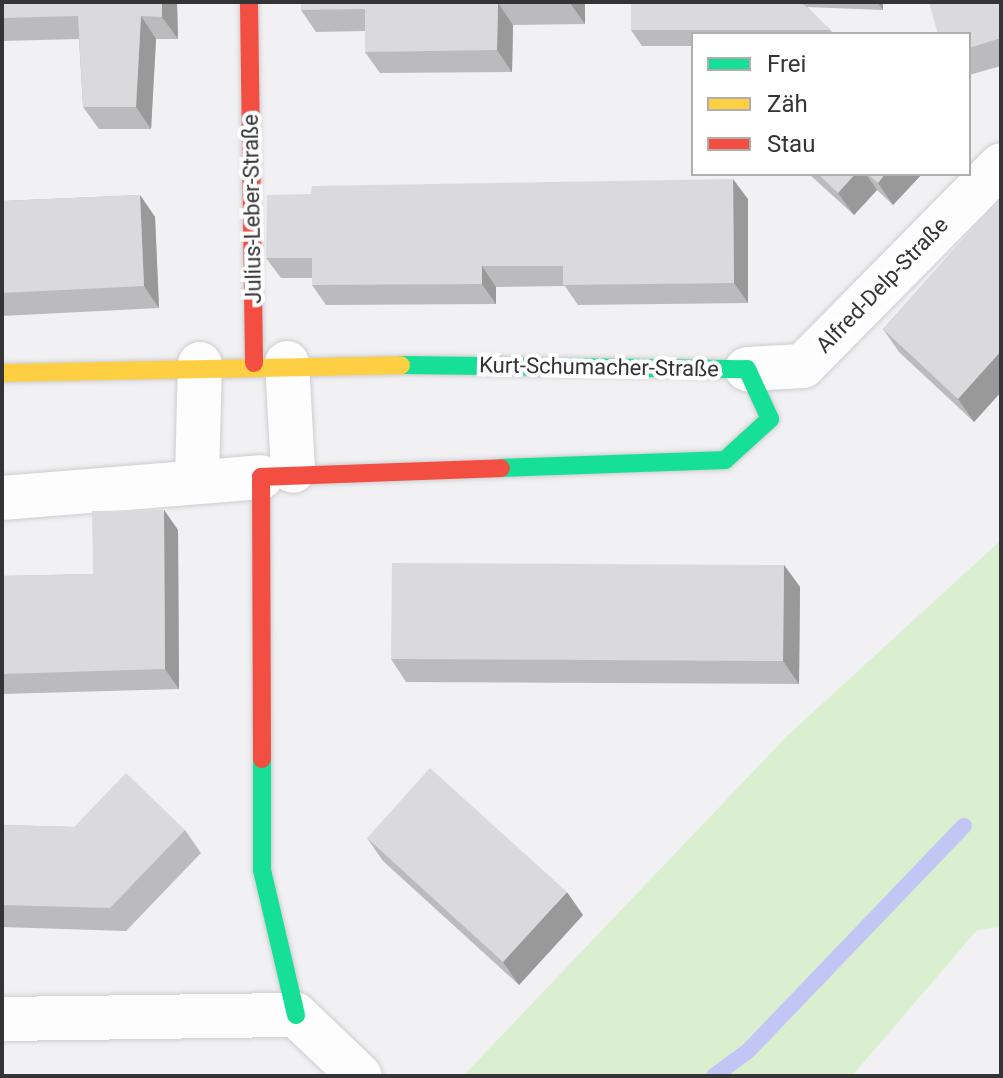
<!DOCTYPE html>
<meta charset="utf-8">
<style>
body{margin:0}
#map{position:relative;width:1003px;height:1078px;overflow:hidden;background:#f1f1f4;font-family:Roboto,sans-serif}
div>[style]{position:absolute}
[style*='--x']{left:calc(var(--x)*1px);top:calc(var(--y)*1px);width:calc(var(--w)*1px);rotate:calc(var(--a)*1deg)}
.green>*{inset:0;background:#daefd0}
.stream>*{height:16px;margin:-8px;padding:0 8px;transform-origin:8px;border-radius:8px;background:#c1c6f4}
.roads{filter:drop-shadow(0 0 2px #cdcdd0) drop-shadow(0 0 2px #cdcdd0)}
.street>*{height:44px;margin:-22px;padding:0 22px;transform-origin:22px;border-radius:22px;background:#fdfdfd}
.fast>*{height:18px;margin:-9px;padding:0 9px;transform-origin:9px;border-radius:9px;background:#16e098}
.slow>*{height:18px;margin:-9px;padding:0 9px;transform-origin:9px;border-radius:9px;background:#ffcf43}
.jam>*{height:18px;margin:-9px;padding:0 9px;transform-origin:9px;border-radius:9px;background:#f24e42}
.wall>*{inset:0;background:#bbbbbd}
.shaded-wall>*{inset:0;background:#99999a}
.building>*{inset:0;background:#dadadc}
span{translate:-50% -50%;white-space:nowrap;text-align:center;line-height:1.15;-webkit-text-stroke:8px #fff;paint-order:stroke}
.street-label{font-size:22px;color:#343436}
.frame{position:absolute;inset:0;border:4px solid #343436;pointer-events:none}
.legend{position:absolute;left:691px;top:32px;width:280px;height:144px;box-sizing:border-box;background:#fff;border:2px solid #aeaeaf;margin:0;padding:10px 14px;list-style:none;font-size:24px;color:#343436}
.legend li{display:flex;align-items:center;gap:16px;height:40px}
.legend b{width:40px;border:2px solid #aeaeaf}
</style>
<div id="map">
<div class="green">
<i style="clip-path:polygon(1001px 540px,1001px 927px,977px 930px,852px 1076px,463px 1076px,787px 736px)"></i>
</div>
<div class="stream">
<i style="--x:714;--y:1076;--w:42;--a:-36.3"></i>
<i style="--x:748;--y:1051;--w:312;--a:-46.2"></i>
</div>
<div class="roads">
<div class="street">
<i style="--x:287;--y:363;--w:108;--a:86.8"></i>
<i style="--x:747;--y:369;--w:56;--a:-3.1"></i>
<i style="--x:803;--y:366;--w:282;--a:-45.4"></i>
<i style="--x:197;--y:477;--w:113;--a:-88.5"></i>
<i style="--x:2;--y:498;--w:260;--a:-4.6"></i>
<i style="--x:2;--y:1019;--w:294;--a:-0.8"></i>
<i style="--x:296;--y:1015;--w:88;--a:43.6"></i>
</div>
<div class="fast">
<i style="--x:401;--y:365;--w:346;--a:0.7"></i>
<i style="--x:747;--y:369;--w:55;--a:65.3"></i>
<i style="--x:770;--y:419;--w:61;--a:137.7"></i>
<i style="--x:725;--y:460;--w:224;--a:178"></i>
<i style="--x:262;--y:759;--w:111;--a:90"></i>
<i style="--x:262;--y:870;--w:149;--a:76.8"></i>
</div>
<div class="slow">
<i style="--x:2;--y:373;--w:399;--a:-1.1"></i>
</div>
<div class="jam">
<i style="--x:249;--y:2;--w:361;--a:89.2"></i>
<i style="--x:262;--y:759;--w:282;--a:-90.2"></i>
<i style="--x:261;--y:477;--w:240;--a:-2.1"></i>
</div>
</div>
<div class="wall">
<i style="clip-path:polygon(2px 2px,177px 2px,178px 39px,156px 39px,151px 129px,99px 129px,83px 107px,79px 39px,2px 41px)"></i>
<i style="clip-path:polygon(301px 2px,585px 2px,585px 24px,513px 25px,512px 72px,380px 73px,365px 52px,365px 31px,316px 32px,301px 10px)"></i>
<i style="clip-path:polygon(631px 2px,883px 2px,883px 10px,807px 7px,834px 34px,693px 34px,693px 46px,642px 46px,631px 30px)"></i>
<i style="clip-path:polygon(1001px 2px,1001px 66px,969px 75px,969px 34px)"></i>
<i style="clip-path:polygon(809px 174px,922px 174px,893px 205px,877px 190px,854px 215px)"></i>
<i style="clip-path:polygon(140px 195px,155px 217px,159px 308px,2px 316px,2px 201px)"></i>
<i style="clip-path:polygon(1001px 197px,1001px 392px,974px 422px,899px 352px,883px 329px)"></i>
<i style="clip-path:polygon(748px 199px,748px 303px,578px 305px,565px 286px,496px 287px,496px 304px,326px 305px,312px 285px,312px 278px,281px 278px,266px 258px)"></i>
<i style="clip-path:polygon(164px 510px,178px 530px,179px 689px,2px 694px,2px 576px,93px 574px)"></i>
<i style="clip-path:polygon(784px 565px,800px 587px,799px 684px,406px 682px,391px 659px)"></i>
<i style="clip-path:polygon(2px 825px,185px 830px,201px 853px,126px 931px,2px 927px)"></i>
<i style="clip-path:polygon(367px 838px,583px 915px,519px 985px,383px 861px)"></i>
</div>
<div class="shaded-wall">
<i style="clip-path:polygon(162px 2px,177px 2px,178px 39px,162px 17px)"></i>
<i style="clip-path:polygon(570px 2px,585px 2px,585px 24px,570px 3px)"></i>
<i style="clip-path:polygon(877px 2px,883px 2px,883px 10px)"></i>
<i style="clip-path:polygon(498px 3px,513px 25px,512px 72px,497px 50px)"></i>
<i style="clip-path:polygon(141px 16px,156px 39px,151px 129px,136px 107px)"></i>
<i style="clip-path:polygon(855px 174px,866px 174px,877px 190px,854px 215px,838px 193px)"></i>
<i style="clip-path:polygon(885px 174px,922px 174px,893px 205px,878px 183px)"></i>
<i style="clip-path:polygon(733px 179px,748px 199px,748px 303px,734px 283px)"></i>
<i style="clip-path:polygon(140px 195px,155px 217px,159px 308px,144px 286px)"></i>
<i style="clip-path:polygon(482px 266px,496px 287px,496px 304px,482px 284px)"></i>
<i style="clip-path:polygon(1001px 351px,1001px 392px,974px 422px,958px 399px)"></i>
<i style="clip-path:polygon(164px 510px,178px 530px,179px 689px,165px 669px)"></i>
<i style="clip-path:polygon(784px 565px,800px 587px,799px 684px,783px 661px)"></i>
<i style="clip-path:polygon(567px 892px,583px 915px,519px 985px,503px 962px)"></i>
</div>
<div class="building">
<i style="clip-path:polygon(2px 2px,162px 2px,162px 17px,141px 16px,136px 107px,83px 107px,78px 16px,2px 18px)"></i>
<i style="clip-path:polygon(301px 2px,570px 2px,570px 3px,498px 3px,497px 50px,365px 52px,365px 9px,301px 10px)"></i>
<i style="clip-path:polygon(631px 2px,801px 2px,831px 30px,631px 30px)"></i>
<i style="clip-path:polygon(929px 2px,1001px 2px,1001px 38px,969px 48px,969px 34px,938px 34px)"></i>
<i style="clip-path:polygon(818px 174px,855px 174px,838px 193px)"></i>
<i style="clip-path:polygon(868px 174px,885px 174px,878px 183px)"></i>
<i style="clip-path:polygon(733px 179px,734px 283px,563px 285px,563px 266px,482px 266px,482px 284px,312px 285px,312px 258px,266px 258px,267px 195px,311px 194px,312px 186px)"></i>
<i style="clip-path:polygon(140px 195px,144px 286px,2px 293px,2px 201px)"></i>
<i style="clip-path:polygon(1001px 197px,1001px 351px,958px 399px,883px 329px)"></i>
<i style="clip-path:polygon(164px 510px,165px 669px,2px 674px,2px 576px,93px 574px,92px 511px)"></i>
<i style="clip-path:polygon(392px 563px,784px 565px,783px 661px,391px 659px)"></i>
<i style="clip-path:polygon(430px 768px,567px 892px,503px 962px,367px 838px)"></i>
<i style="clip-path:polygon(126px 773px,185px 830px,110px 908px,2px 905px,2px 825px,74px 827px)"></i>
</div>
<div class="street-label">
<span style="left:252px;top:209px;rotate:-91deg">Julius-Leber-Straße</span>
<span style="left:882px;top:285px;rotate:-46deg">Alfred-Delp-Straße</span>
<span style="left:599px;top:367px;rotate:1deg">Kurt-Schumacher-Straße</span>
</div>
<div class="frame"></div>
<ul class="legend">
<li><b style="height:10px;background:#16e098"></b>Frei</li>
<li><b style="height:10px;background:#ffcf43"></b>Zäh</li>
<li><b style="height:10px;background:#f24e42"></b>Stau</li>
</ul>
</div>
